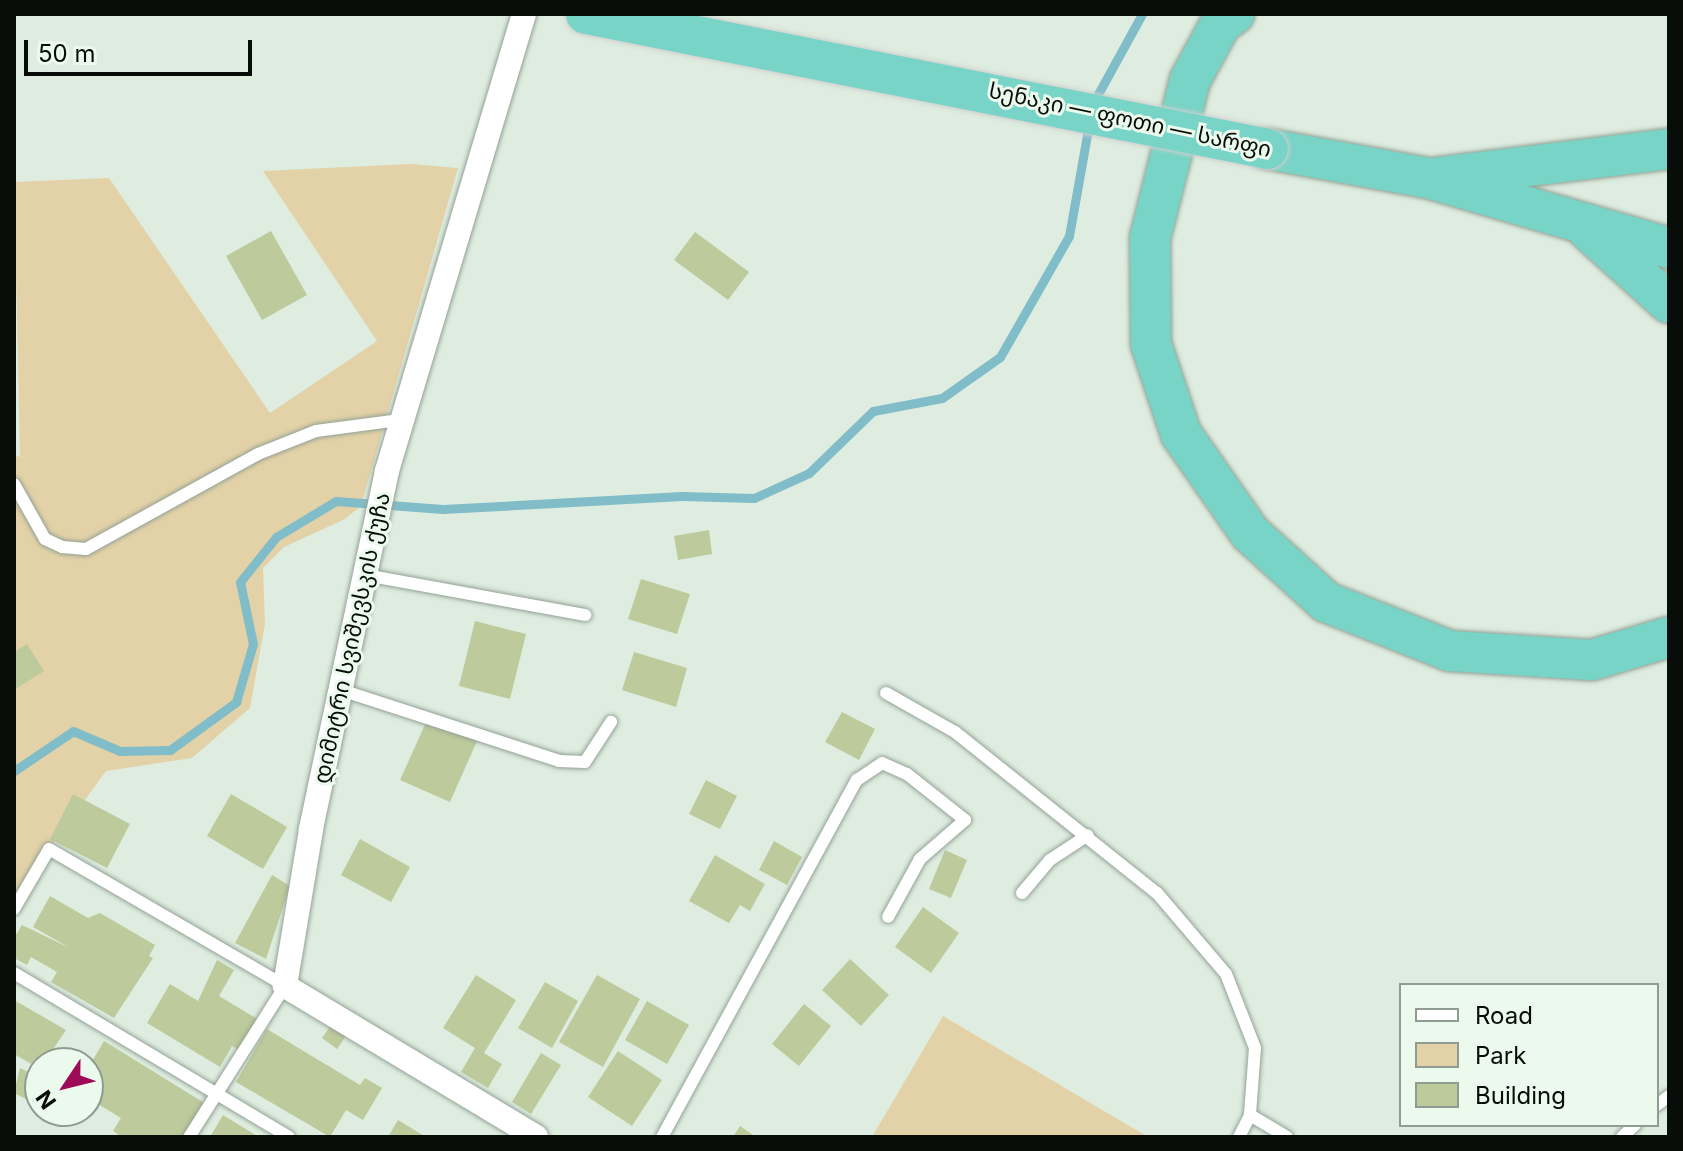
<!DOCTYPE html>
<meta charset="utf-8">
<style>
body{margin:0}
#map{position:relative;width:1683px;height:1151px;overflow:hidden;background:#deede0;font-family:Inter,"Noto Sans Georgian",sans-serif}
div>[style]{position:absolute}
[style*='--x']{left:calc(var(--x)*1px);top:calc(var(--y)*1px);width:calc(var(--w)*1px);rotate:calc(var(--a)*1deg)}
.green>*{inset:0;background:#e3d2a7}
.stream>*{height:9px;margin:-4.5px;padding:0 4.5px;transform-origin:4.5px;border-radius:4.5px;background:#80bdc9}
.building>*{inset:0;background:#bdca9b}
.roads{filter:drop-shadow(0 0 2px #94a296) drop-shadow(0 0 2px #94a296)}
.service>*{height:12px;margin:-6px;padding:0 6px;transform-origin:6px;border-radius:6px;background:#fff}
.minor>*{height:24px;margin:-12px;padding:0 12px;transform-origin:12px;border-radius:12px;background:#fff}
.trunk>*{height:40px;margin:-20px;padding:0 20px;transform-origin:20px;border-radius:20px;background:#78d4c6}
.bridges{filter:drop-shadow(0 0 2px #cecfce) drop-shadow(0 0 2px #cecfce)}
.trunk-bridge>*{height:40px;margin:-20px;padding:0 20px;transform-origin:20px;border-radius:20px;background:#78d4c6}
span{translate:-50% -50%;white-space:nowrap;text-align:center;line-height:1.15;-webkit-text-stroke:6px #ebfaed;paint-order:stroke}
.street-label{font-size:22px;color:#080d09}
.frame{position:absolute;inset:0;border:16px solid #080d09;pointer-events:none}
.legend{position:absolute;left:1399px;top:983px;width:260px;height:144px;box-sizing:border-box;background:#ebfaed;border:2px solid #909b92;margin:0;padding:10px 14px;list-style:none;font-size:24px;color:#080d09}
.legend li{display:flex;align-items:center;gap:16px;height:40px}
.legend b{width:40px;border:2px solid #909b92}
.north{position:absolute;left:24px;top:1047px;width:80px;height:80px;box-sizing:border-box;background:#ebfaed;border:2px solid #909b92;border-radius:50%;rotate:235deg;font-size:22px;font-weight:700;line-height:32px;text-align:center;color:#080d09}
.north::after{content:'';display:block;margin:auto;width:28px;height:36px;background:#9d0b56;clip-path:polygon(50% 0,100% 100%,50% 72%,0 100%)}
.scale{position:absolute;left:24px;top:40px;width:228px;height:36px;box-sizing:border-box;border:4px solid #080d09;border-top:0;padding-left:10px;font-size:24px;line-height:28px;white-space:nowrap;color:#080d09;-webkit-text-stroke:6px #ebfaed;paint-order:stroke}
</style>
<div id="map">
<div class="green">
<i style="clip-path:polygon(411px 164px,458px 168px,361px 506px,345px 519px,284px 547px,263px 568px,265px 624px,250px 708px,192px 758px,106px 771px,49px 849px,14px 909px,14px 455px,20px 457px,14px 182px,109px 178px,270px 413px,377px 341px,263px 171px)"></i>
<i style="clip-path:polygon(943px 1016px,1148px 1137px,872px 1137px)"></i>
</div>
<div class="stream">
<i style="--x:1092;--y:105;--w:104;--a:-61.2"></i>
<i style="--x:14;--y:771;--w:71;--a:-34.1"></i>
<i style="--x:73;--y:731;--w:51;--a:23.1"></i>
<i style="--x:120;--y:751;--w:50;--a:-1.1"></i>
<i style="--x:170;--y:750;--w:82;--a:-36"></i>
<i style="--x:236;--y:702;--w:60;--a:-73.7"></i>
<i style="--x:253;--y:644;--w:63;--a:-101.8"></i>
<i style="--x:240;--y:582;--w:58;--a:-51.3"></i>
<i style="--x:276;--y:537;--w:70;--a:-31"></i>
<i style="--x:336;--y:501;--w:107;--a:4.3"></i>
<i style="--x:443;--y:509;--w:239;--a:-3.1"></i>
<i style="--x:682;--y:496;--w:72;--a:1.6"></i>
<i style="--x:754;--y:498;--w:60;--a:-24.4"></i>
<i style="--x:809;--y:473;--w:89;--a:-44.1"></i>
<i style="--x:873;--y:411;--w:70;--a:-10.7"></i>
<i style="--x:942;--y:398;--w:71;--a:-35.3"></i>
<i style="--x:1000;--y:357;--w:139;--a:-60.3"></i>
<i style="--x:1069;--y:236;--w:114;--a:-79.9"></i>
</div>
<div class="building">
<i style="clip-path:polygon(271px 231px,307px 295px,262px 320px,226px 256px)"></i>
<i style="clip-path:polygon(695px 232px,749px 272px,728px 300px,674px 260px)"></i>
<i style="clip-path:polygon(709px 530px,712px 554px,678px 560px,674px 536px)"></i>
<i style="clip-path:polygon(641px 579px,690px 594px,677px 634px,628px 619px)"></i>
<i style="clip-path:polygon(475px 621px,526px 634px,510px 699px,459px 686px)"></i>
<i style="clip-path:polygon(27px 644px,44px 671px,14px 690px,14px 652px)"></i>
<i style="clip-path:polygon(634px 652px,687px 668px,676px 707px,622px 690px)"></i>
<i style="clip-path:polygon(842px 712px,875px 729px,859px 760px,825px 742px)"></i>
<i style="clip-path:polygon(428px 718px,477px 741px,450px 802px,400px 780px)"></i>
<i style="clip-path:polygon(706px 780px,737px 796px,720px 829px,689px 814px)"></i>
<i style="clip-path:polygon(73px 794px,130px 824px,107px 868px,50px 839px)"></i>
<i style="clip-path:polygon(231px 794px,287px 827px,263px 869px,207px 836px)"></i>
<i style="clip-path:polygon(360px 839px,410px 867px,391px 902px,341px 875px)"></i>
<i style="clip-path:polygon(774px 841px,802px 857px,787px 885px,759px 870px)"></i>
<i style="clip-path:polygon(945px 850px,967px 860px,951px 898px,929px 889px)"></i>
<i style="clip-path:polygon(715px 855px,765px 884px,750px 911px,740px 905px,729px 923px,689px 901px)"></i>
<i style="clip-path:polygon(272px 875px,290px 886px,266px 959px,235px 943px)"></i>
<i style="clip-path:polygon(50px 896px,88px 918px,100px 913px,155px 945px,149px 956px,153px 958px,114px 1018px,51px 982px,57px 972px,31px 957px,27px 965px,14px 958px,14px 938px,22px 925px,70px 948px,33px 927px)"></i>
<i style="clip-path:polygon(923px 907px,959px 933px,931px 973px,895px 947px)"></i>
<i style="clip-path:polygon(850px 959px,889px 995px,861px 1026px,822px 990px)"></i>
<i style="clip-path:polygon(217px 960px,234px 970px,219px 996px,259px 1020px,241px 1051px,232px 1046px,220px 1067px,147px 1023px,170px 984px,198px 1001px)"></i>
<i style="clip-path:polygon(476px 975px,516px 1000px,484px 1053px,502px 1064px,488px 1088px,461px 1072px,475px 1048px,443px 1028px)"></i>
<i style="clip-path:polygon(597px 975px,640px 999px,603px 1067px,559px 1042px)"></i>
<i style="clip-path:polygon(545px 982px,578px 1001px,552px 1048px,518px 1028px)"></i>
<i style="clip-path:polygon(14px 1000px,66px 1030px,40px 1069px,14px 1054px)"></i>
<i style="clip-path:polygon(647px 1001px,689px 1025px,667px 1064px,625px 1040px)"></i>
<i style="clip-path:polygon(804px 1004px,831px 1026px,799px 1066px,772px 1044px)"></i>
<i style="clip-path:polygon(333px 1022px,348px 1033px,337px 1049px,322px 1038px)"></i>
<i style="clip-path:polygon(267px 1029px,360px 1085px,365px 1078px,382px 1088px,363px 1120px,346px 1110px,330px 1137px,236px 1082px)"></i>
<i style="clip-path:polygon(104px 1041px,206px 1104px,186px 1137px,122px 1137px,113px 1131px,121px 1118px,88px 1098px,88px 1068px)"></i>
<i style="clip-path:polygon(618px 1051px,662px 1080px,632px 1126px,588px 1097px)"></i>
<i style="clip-path:polygon(541px 1053px,561px 1065px,531px 1114px,512px 1102px)"></i>
<i style="clip-path:polygon(20px 1068px,40px 1078px,40px 1106px,14px 1093px)"></i>
<i style="clip-path:polygon(223px 1115px,259px 1137px,210px 1137px)"></i>
<i style="clip-path:polygon(398px 1120px,426px 1137px,388px 1137px)"></i>
<i style="clip-path:polygon(740px 1126px,756px 1137px,733px 1137px)"></i>
</div>
<div class="roads">
<div class="service">
<i style="--x:14;--y:484;--w:63;--a:60.6"></i>
<i style="--x:45;--y:539;--w:19;--a:25"></i>
<i style="--x:62;--y:547;--w:24;--a:5"></i>
<i style="--x:86;--y:549;--w:196;--a:-28.9"></i>
<i style="--x:258;--y:454;--w:62;--a:-21.6"></i>
<i style="--x:316;--y:431;--w:85;--a:-7.5"></i>
<i style="--x:365;--y:575;--w:224;--a:10.3"></i>
<i style="--x:341;--y:690;--w:229;--a:18"></i>
<i style="--x:559;--y:761;--w:26;--a:2"></i>
<i style="--x:585;--y:762;--w:48;--a:-57"></i>
<i style="--x:886;--y:693;--w:79;--a:29.5"></i>
<i style="--x:955;--y:732;--w:258;--a:38.6"></i>
<i style="--x:1157;--y:893;--w:106;--a:49.6"></i>
<i style="--x:1226;--y:974;--w:79;--a:68.6"></i>
<i style="--x:1255;--y:1048;--w:67;--a:94.3"></i>
<i style="--x:1022;--y:893;--w:43;--a:-49.7"></i>
<i style="--x:1050;--y:860;--w:45;--a:-33.3"></i>
<i style="--x:14;--y:909;--w:69;--a:-59.7"></i>
<i style="--x:49;--y:849;--w:273;--a:30.1"></i>
<i style="--x:285;--y:986;--w:179;--a:122.4"></i>
<i style="--x:14;--y:973;--w:320;--a:30.8"></i>
<i style="--x:1657;--y:1105;--w:15;--a:-37"></i>
<i style="--x:662;--y:1137;--w:407;--a:-61.4"></i>
<i style="--x:857;--y:780;--w:30;--a:-34"></i>
<i style="--x:882;--y:763;--w:27;--a:24"></i>
<i style="--x:907;--y:774;--w:74;--a:38.4"></i>
<i style="--x:965;--y:820;--w:60;--a:139.1"></i>
<i style="--x:920;--y:859;--w:66;--a:118.9"></i>
<i style="--x:1239;--y:1137;--w:25;--a:-63"></i>
<i style="--x:1250;--y:1115;--w:43;--a:30.7"></i>
<i style="--x:1622;--y:1137;--w:18;--a:-43"></i>
</div>
<div class="minor">
<i style="--x:524;--y:14;--w:477;--a:106.7"></i>
<i style="--x:387;--y:471;--w:367;--a:102"></i>
<i style="--x:311;--y:830;--w:158;--a:99.5"></i>
<i style="--x:285;--y:986;--w:293;--a:31"></i>
</div>
<div class="trunk">
<i style="--x:1234;--y:14;--w:16;--a:145"></i>
<i style="--x:1221;--y:23;--w:65;--a:118.5"></i>
<i style="--x:1190;--y:80;--w:163;--a:104.2"></i>
<i style="--x:1150;--y:238;--w:106;--a:89.5"></i>
<i style="--x:1151;--y:344;--w:95;--a:71.6"></i>
<i style="--x:1181;--y:434;--w:121;--a:55.1"></i>
<i style="--x:1250;--y:533;--w:103;--a:42.2"></i>
<i style="--x:1326;--y:602;--w:133;--a:21.6"></i>
<i style="--x:1450;--y:651;--w:142;--a:3.6"></i>
<i style="--x:1592;--y:660;--w:80;--a:-16.6"></i>
<i style="--x:1268;--y:149;--w:163;--a:10.3"></i>
<i style="--x:1428;--y:178;--w:251;--a:16.2"></i>
<i style="--x:1440;--y:177;--w:231;--a:-7"></i>
<i style="--x:1588;--y:230;--w:109;--a:42"></i>
</div>
</div>
<div class="bridges">
<div class="trunk-bridge">
<i style="--x:586;--y:14;--w:695;--a:11.2"></i>
</div>
</div>
<div class="street-label">
<span style="left:1130px;top:120px;rotate:12deg">სენაკი — ფოთი — სარფი</span>
<span style="left:352px;top:638px;rotate:-78deg">დიმიტრი სვიშევსკის ქუჩა</span>
</div>
<div class="frame"></div>
<ul class="legend">
<li><b style="height:10px;background:#fff"></b>Road</li>
<li><b style="height:22px;background:#e3d2a7"></b>Park</li>
<li><b style="height:22px;background:#bdca9b"></b>Building</li>
</ul>
<div class="north">N</div>
<div class="scale">50 m</div>
</div>
